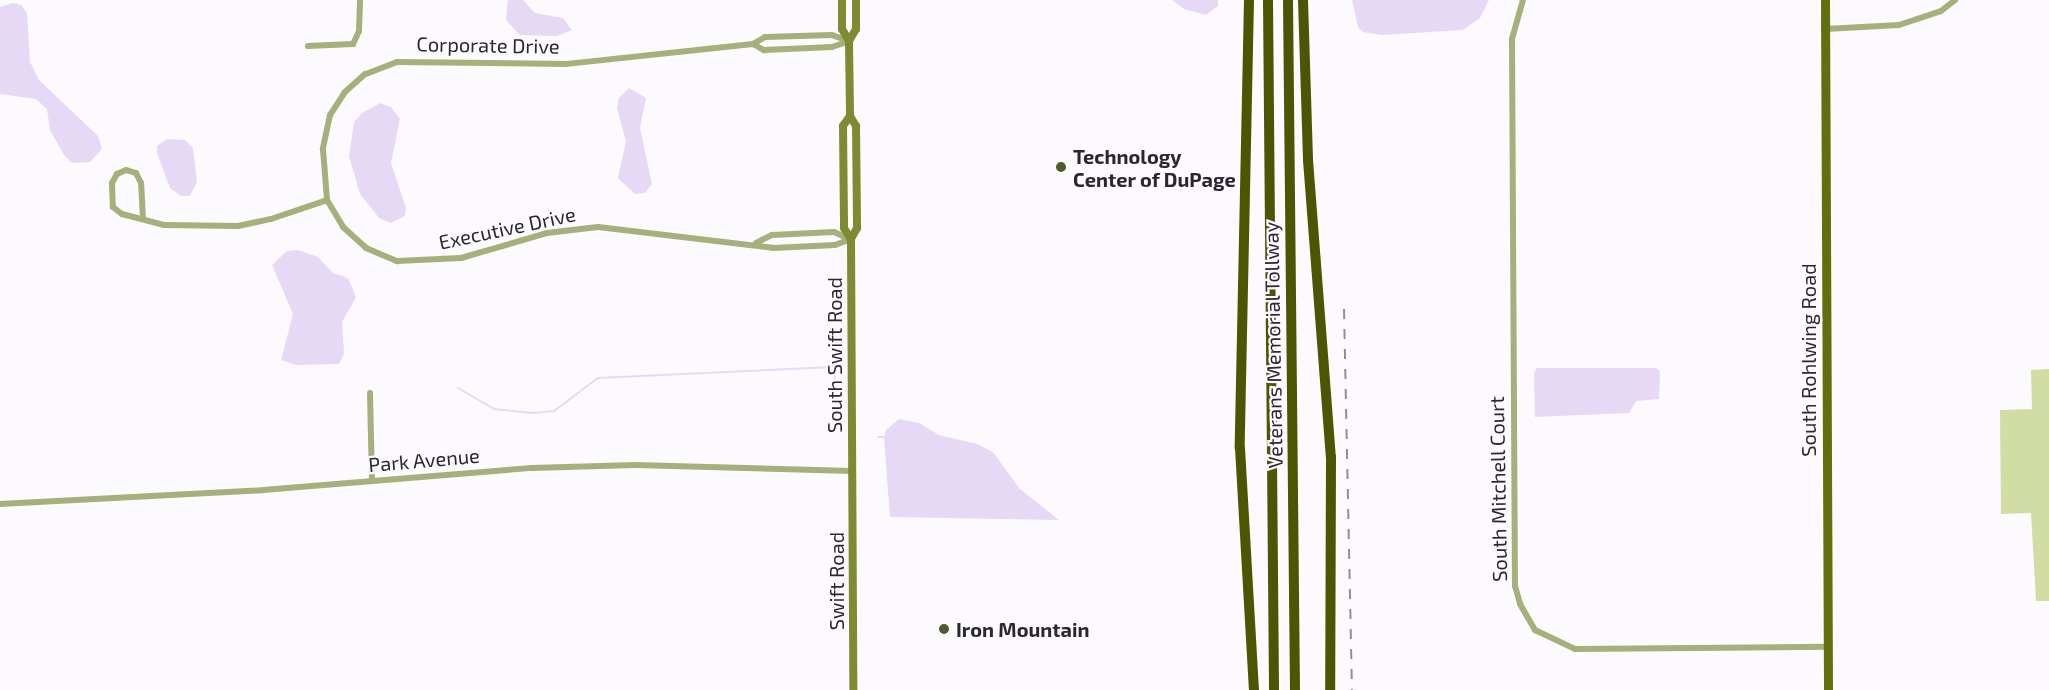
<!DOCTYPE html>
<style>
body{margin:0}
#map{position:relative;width:2049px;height:690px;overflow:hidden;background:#fcfaff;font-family:"Exo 2",sans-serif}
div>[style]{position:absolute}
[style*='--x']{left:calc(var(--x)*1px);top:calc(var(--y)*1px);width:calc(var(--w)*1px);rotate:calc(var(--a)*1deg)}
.green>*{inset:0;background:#d2dda3}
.water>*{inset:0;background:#e6d9f6}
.stream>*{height:2px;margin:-1px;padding:0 1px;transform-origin:1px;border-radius:1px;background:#e6d9f6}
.street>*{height:6px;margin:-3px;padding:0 3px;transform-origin:3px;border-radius:3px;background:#a6b07a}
.secondary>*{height:8px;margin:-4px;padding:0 4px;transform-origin:4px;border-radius:4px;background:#7e8b33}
.primary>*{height:9px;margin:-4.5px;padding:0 4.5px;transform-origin:4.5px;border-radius:4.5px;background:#636e0d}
.highway>*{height:10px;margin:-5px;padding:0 5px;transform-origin:5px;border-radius:5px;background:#4c5600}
.rail>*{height:2px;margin-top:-1px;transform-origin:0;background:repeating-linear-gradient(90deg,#918e95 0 10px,transparent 0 20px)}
.dots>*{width:16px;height:16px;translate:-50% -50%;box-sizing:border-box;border:3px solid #fcfaff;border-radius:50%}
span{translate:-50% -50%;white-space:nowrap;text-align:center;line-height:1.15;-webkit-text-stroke:4.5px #fcfaff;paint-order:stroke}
.street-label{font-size:20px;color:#2b2730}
.poi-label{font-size:20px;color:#2b2730;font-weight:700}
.left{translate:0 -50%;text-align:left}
</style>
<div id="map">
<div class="green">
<i style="clip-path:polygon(2049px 369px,2049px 601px,2036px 601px,2031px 513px,2001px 514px,2000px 410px,2032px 409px,2031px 370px)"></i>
</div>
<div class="water">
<i style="clip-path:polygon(508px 0,523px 0,535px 13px,563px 18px,572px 30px,557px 36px,520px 35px,506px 20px)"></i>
<i style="clip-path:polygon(1172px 0,1218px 0,1218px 6px,1206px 15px,1184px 9px)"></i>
<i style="clip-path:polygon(1352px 0,1489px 0,1480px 18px,1463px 30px,1381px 35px,1363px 32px,1358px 27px)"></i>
<i style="clip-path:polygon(13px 3px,21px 5px,27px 13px,30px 62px,39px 80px,98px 136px,102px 149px,90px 162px,72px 163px,64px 155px,50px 130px,47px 109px,36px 99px,0 94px,0 7px)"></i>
<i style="clip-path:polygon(629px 88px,646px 98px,640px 128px,652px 184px,645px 193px,635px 194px,618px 178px,626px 141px,617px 109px,619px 98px)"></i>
<i style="clip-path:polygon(380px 103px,391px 107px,400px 119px,391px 163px,406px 208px,405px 216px,391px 223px,379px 218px,360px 194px,349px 156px,354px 122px,362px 113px)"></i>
<i style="clip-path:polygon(167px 139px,185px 140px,193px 148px,197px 182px,190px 196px,181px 196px,170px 188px,157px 153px,157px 146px)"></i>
<i style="clip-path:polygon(298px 250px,318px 257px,333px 273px,348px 278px,356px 297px,342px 322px,344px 354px,339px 364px,296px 365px,281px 360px,293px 314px,272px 265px,287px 251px)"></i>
<i style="clip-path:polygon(1537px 368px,1656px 368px,1660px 371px,1659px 399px,1636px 401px,1629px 413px,1535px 417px,1534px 373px)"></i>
<i style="clip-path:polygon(899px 419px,919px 423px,939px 435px,977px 444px,993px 452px,1019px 488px,1059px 520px,890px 517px,884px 439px,886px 430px)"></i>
</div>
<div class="stream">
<i style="--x:458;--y:388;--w:42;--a:30.3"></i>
<i style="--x:494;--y:409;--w:38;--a:6"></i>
<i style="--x:532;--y:413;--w:22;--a:-5"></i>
<i style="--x:554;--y:411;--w:55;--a:-36.9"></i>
<i style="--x:598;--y:378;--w:236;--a:-2.7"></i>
<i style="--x:834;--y:367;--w:40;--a:87.1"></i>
<i style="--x:878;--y:437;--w:6;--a:0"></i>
</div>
<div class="street">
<i style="--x:1523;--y:0;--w:41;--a:105.8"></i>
<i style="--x:1512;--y:39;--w:547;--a:89.69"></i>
<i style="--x:1515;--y:586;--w:19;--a:74"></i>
<i style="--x:1520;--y:604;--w:30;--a:60"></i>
<i style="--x:1535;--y:630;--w:44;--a:25.4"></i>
<i style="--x:1575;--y:649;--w:253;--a:-0.5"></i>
<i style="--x:1825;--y:29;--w:74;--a:-3.1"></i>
<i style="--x:1899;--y:25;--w:44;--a:-18.4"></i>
<i style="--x:1941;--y:11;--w:18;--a:-38"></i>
<i style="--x:849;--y:41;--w:18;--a:-161"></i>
<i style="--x:832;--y:35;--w:67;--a:178.3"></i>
<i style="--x:765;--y:37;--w:14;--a:150"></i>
<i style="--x:753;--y:44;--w:187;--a:173.9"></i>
<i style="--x:567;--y:64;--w:170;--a:-179.3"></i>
<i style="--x:397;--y:62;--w:34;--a:159"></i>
<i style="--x:365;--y:74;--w:27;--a:138"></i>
<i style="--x:345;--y:92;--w:27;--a:123"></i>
<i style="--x:330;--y:115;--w:35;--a:102"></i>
<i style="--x:323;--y:149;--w:51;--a:85.5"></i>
<i style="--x:327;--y:200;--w:31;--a:59"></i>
<i style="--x:343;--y:227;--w:31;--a:42"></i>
<i style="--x:366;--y:248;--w:34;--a:23"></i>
<i style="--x:397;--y:261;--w:64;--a:-2.7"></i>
<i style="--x:461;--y:258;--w:90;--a:-16.2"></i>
<i style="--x:547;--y:233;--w:51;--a:-6.7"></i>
<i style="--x:598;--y:227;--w:176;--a:6.8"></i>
<i style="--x:773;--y:248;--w:62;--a:-2.8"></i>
<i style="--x:835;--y:245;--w:17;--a:-21"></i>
<i style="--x:753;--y:44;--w:13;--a:29"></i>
<i style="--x:764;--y:50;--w:68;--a:-2.5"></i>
<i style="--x:832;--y:47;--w:18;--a:-19"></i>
<i style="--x:308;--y:46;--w:45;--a:-2.5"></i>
<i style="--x:353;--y:44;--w:14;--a:-65"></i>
<i style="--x:359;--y:31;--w:31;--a:-88"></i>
<i style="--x:143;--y:219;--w:36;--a:-93"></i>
<i style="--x:141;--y:183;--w:11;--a:-117"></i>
<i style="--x:136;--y:173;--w:10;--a:-163"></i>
<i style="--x:126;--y:170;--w:10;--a:156"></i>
<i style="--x:117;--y:174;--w:10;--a:119"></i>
<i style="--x:112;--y:183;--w:24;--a:88"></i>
<i style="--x:113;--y:207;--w:11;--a:38"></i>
<i style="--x:122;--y:214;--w:43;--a:14.7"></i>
<i style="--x:164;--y:225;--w:74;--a:0.8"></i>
<i style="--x:238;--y:226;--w:34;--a:-12"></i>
<i style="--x:271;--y:219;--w:59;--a:-18.7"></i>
<i style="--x:756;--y:243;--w:18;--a:-27"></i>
<i style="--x:772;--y:235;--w:62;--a:-2.8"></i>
<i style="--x:834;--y:232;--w:17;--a:24"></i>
<i style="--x:370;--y:393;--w:88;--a:88.7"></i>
<i style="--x:0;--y:504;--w:263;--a:-3"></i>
<i style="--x:263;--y:490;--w:270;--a:-4.7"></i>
<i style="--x:532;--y:468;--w:103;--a:-1.7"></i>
<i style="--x:635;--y:465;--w:217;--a:1.6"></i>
</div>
<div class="secondary">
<i style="--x:842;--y:0;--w:29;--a:90"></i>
<i style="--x:842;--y:29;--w:14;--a:60"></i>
<i style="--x:849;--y:41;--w:75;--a:89.2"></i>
<i style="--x:850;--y:116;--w:12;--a:59"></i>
<i style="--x:856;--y:126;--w:102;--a:89.4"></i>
<i style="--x:857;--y:228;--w:13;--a:119"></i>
<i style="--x:851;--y:239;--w:451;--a:89.7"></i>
<i style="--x:849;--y:41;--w:14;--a:-60"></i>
<i style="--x:856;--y:29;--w:29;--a:-90"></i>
<i style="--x:850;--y:116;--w:12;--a:125"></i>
<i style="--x:843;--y:126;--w:102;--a:89.4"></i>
<i style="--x:844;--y:228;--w:13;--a:58"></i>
</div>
<div class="primary">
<i style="--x:1825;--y:0;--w:690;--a:89.75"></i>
</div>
<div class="highway">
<i style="--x:1249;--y:0;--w:448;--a:91.2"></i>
<i style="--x:1240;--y:448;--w:242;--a:86.7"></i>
<i style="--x:1268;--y:0;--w:690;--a:89.5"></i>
<i style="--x:1288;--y:0;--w:690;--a:89.42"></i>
<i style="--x:1303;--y:0;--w:160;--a:88.2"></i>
<i style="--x:1308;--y:160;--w:298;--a:85.6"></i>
<i style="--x:1331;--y:457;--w:233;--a:90.2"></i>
</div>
<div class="rail">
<i style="--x:1344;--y:309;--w:381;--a:88.8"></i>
</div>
<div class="dots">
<i style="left:1061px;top:167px;background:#535b2a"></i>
<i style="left:944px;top:629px;background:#535b2a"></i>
</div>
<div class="street-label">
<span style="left:488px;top:45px;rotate:1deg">Corporate Drive</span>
<span style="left:507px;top:228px;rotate:-12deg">Executive Drive</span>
<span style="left:1273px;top:345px;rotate:-91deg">Veterans Memorial Tollway</span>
<span style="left:834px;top:355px;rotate:-90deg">South Swift Road</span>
<span style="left:1808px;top:360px;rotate:-90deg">South Rohlwing Road</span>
<span style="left:424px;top:460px;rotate:-5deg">Park Avenue</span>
<span style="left:1498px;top:489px;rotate:-91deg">South Mitchell Court</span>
<span style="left:836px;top:581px;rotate:-90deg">Swift Road</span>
</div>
<div class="poi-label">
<span class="left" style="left:1073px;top:168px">Technology<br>Center of DuPage</span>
<span class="left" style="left:956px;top:629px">Iron Mountain</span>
</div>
</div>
